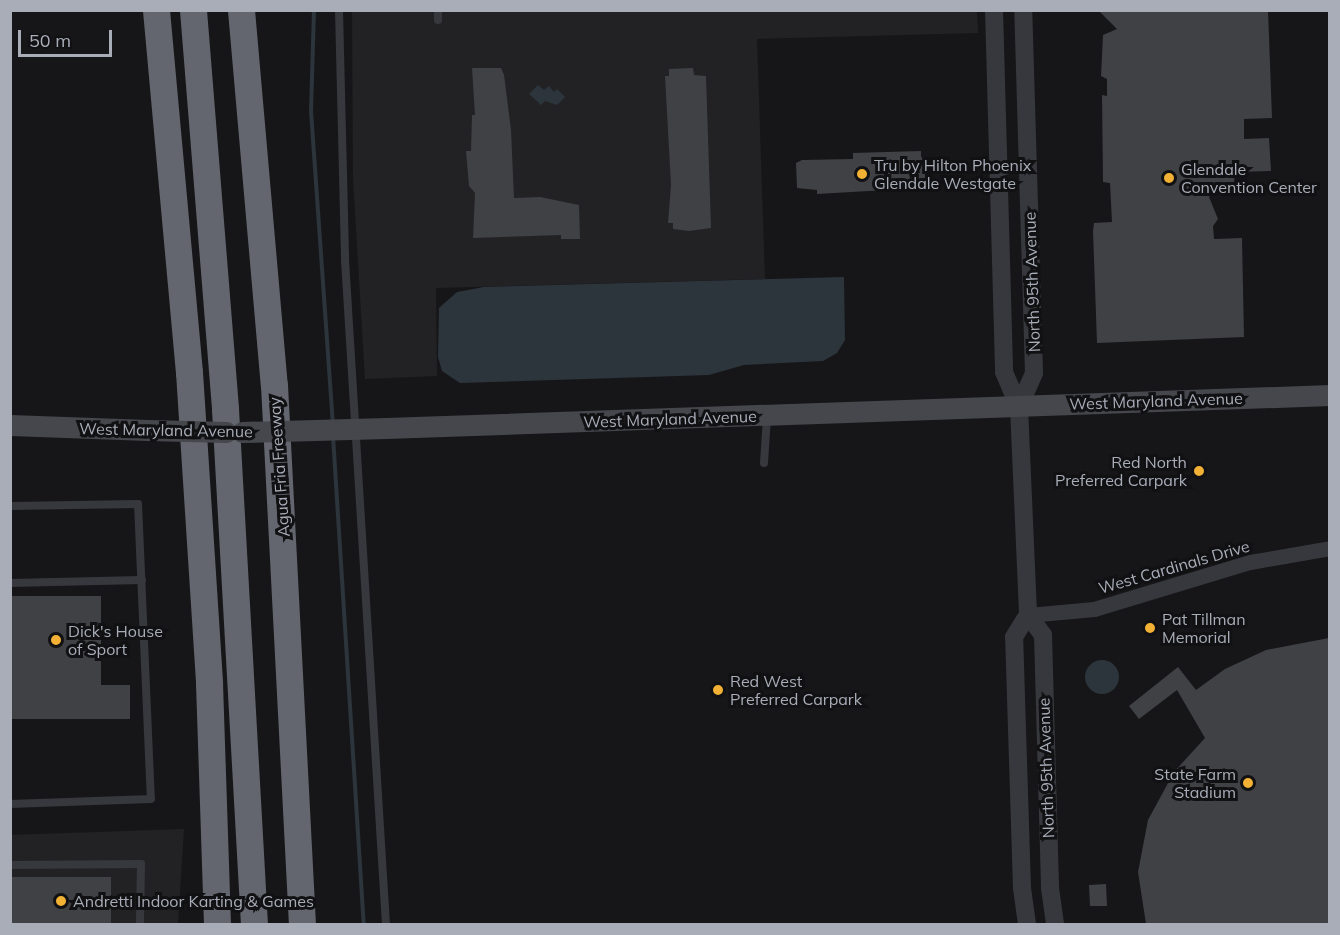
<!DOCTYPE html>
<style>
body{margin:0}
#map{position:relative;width:1340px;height:935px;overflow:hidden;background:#161618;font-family:Mulish,sans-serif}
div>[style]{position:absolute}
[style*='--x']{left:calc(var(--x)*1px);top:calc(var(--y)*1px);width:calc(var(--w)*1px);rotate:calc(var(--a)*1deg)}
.built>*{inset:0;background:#222225}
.water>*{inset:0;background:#2c353c}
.round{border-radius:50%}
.stream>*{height:4px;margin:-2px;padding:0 2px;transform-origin:2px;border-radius:2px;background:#2c353c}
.building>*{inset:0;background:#404145}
.service>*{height:8px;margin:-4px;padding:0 4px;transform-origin:4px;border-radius:4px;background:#37383d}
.minor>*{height:15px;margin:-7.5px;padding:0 7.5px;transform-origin:7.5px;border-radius:7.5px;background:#37383d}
.tertiary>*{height:18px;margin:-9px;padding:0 9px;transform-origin:9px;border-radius:9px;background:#37383d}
.secondary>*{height:21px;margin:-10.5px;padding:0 10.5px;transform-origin:10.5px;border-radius:10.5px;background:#45474d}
.motorway>*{height:27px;margin:-13.5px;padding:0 13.5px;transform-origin:13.5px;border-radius:13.5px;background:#63666e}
.secondary-bridge>*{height:21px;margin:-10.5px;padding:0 10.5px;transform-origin:10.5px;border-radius:10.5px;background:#45474d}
.dots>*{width:16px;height:16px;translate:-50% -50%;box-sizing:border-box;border:3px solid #111113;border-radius:50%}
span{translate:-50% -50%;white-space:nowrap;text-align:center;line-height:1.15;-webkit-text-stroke:6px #111113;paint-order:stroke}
.poi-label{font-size:16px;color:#a8adb8}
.left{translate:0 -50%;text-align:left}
.right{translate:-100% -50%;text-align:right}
.street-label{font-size:16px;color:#a8adb8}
.frame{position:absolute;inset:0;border:12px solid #a8adb8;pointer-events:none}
.scale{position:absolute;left:18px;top:30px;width:94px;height:27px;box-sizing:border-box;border:3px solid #a8adb8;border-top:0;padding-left:8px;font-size:18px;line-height:21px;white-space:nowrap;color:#a8adb8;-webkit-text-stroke:4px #111113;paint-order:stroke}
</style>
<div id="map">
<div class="built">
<i style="clip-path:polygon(352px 10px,977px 10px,978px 33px,757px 39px,765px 279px,436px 288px,437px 376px,365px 379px,353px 179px)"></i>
<i style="clip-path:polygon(184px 829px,178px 924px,11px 924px,10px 835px)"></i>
</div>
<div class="water">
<i style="clip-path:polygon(538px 85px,544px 90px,549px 86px,554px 92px,557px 89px,565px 97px,557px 105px,545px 101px,541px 105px,529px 94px)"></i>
<i style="clip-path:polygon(844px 277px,845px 340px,837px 353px,823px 361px,744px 365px,709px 375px,460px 383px,442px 371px,438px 357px,439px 308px,457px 292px,484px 287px)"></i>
<i class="round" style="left:1085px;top:660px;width:34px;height:34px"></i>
</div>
<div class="stream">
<i style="--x:314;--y:10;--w:101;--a:91.7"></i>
<i style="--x:311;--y:111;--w:313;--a:86"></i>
<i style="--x:333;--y:436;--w:489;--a:86.4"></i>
</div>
<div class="building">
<i style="clip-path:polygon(1098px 10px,1268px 10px,1272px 118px,1244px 119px,1244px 139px,1269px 138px,1271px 171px,1235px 172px,1234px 182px,1218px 184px,1209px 197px,1218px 219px,1213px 226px,1214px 239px,1242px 238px,1244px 337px,1097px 343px,1093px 231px,1094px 223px,1112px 222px,1110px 183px,1103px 182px,1102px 95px,1107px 96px,1107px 79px,1101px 76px,1103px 35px,1117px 29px)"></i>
<i style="clip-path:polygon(472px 68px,501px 68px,504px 75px,511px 130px,514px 198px,540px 197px,579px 205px,580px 239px,561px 239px,561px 235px,473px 238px,475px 193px,469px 186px,466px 151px,471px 151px,472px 115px,475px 115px)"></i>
<i style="clip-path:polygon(693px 68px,694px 75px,706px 76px,711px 228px,689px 231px,673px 229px,673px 223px,668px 223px,671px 185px,665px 76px,669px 76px,669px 69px)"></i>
<i style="clip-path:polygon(921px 151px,921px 157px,926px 157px,927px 184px,920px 185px,921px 188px,817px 194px,817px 190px,797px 188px,796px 163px,802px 160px,853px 159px,853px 153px)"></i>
<i style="clip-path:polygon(10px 596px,101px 596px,101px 685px,130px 685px,130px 719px,10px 719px)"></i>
<i style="clip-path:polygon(1329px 638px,1329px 924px,1146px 924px,1138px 872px,1148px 820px,1174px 772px,1205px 738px,1177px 690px,1139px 719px,1129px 706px,1178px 667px,1196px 690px,1225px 669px,1266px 650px)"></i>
<i style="clip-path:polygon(10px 877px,111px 877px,111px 924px,10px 924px)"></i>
<i style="clip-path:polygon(1106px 884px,1107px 906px,1090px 906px,1089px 885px)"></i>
</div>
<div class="service">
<i style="--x:339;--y:10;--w:250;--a:88.6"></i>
<i style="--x:345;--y:260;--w:665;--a:86.47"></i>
<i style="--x:438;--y:10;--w:10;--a:90"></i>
<i style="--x:764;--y:463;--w:46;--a:-86.3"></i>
<i style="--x:10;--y:506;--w:128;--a:-0.9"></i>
<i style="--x:138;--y:504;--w:295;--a:87.5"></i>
<i style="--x:151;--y:799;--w:141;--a:178"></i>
<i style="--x:10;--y:583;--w:132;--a:-1.3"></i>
<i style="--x:10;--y:865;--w:131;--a:-0.4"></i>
<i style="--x:141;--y:864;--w:60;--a:91"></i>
</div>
<div class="minor">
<i style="--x:1028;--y:615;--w:66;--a:-5.2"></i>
<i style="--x:1094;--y:609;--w:163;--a:-16.8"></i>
<i style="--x:1250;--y:562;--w:81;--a:-9.9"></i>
</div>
<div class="tertiary">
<i style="--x:994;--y:10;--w:362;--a:88.4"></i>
<i style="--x:1004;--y:372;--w:38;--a:67"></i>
<i style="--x:1019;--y:407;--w:208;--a:87.5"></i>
<i style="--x:1028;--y:615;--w:25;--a:53"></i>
<i style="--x:1043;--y:635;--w:253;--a:88.4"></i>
<i style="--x:1050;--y:888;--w:36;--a:82"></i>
<i style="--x:1019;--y:407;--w:37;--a:-66"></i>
<i style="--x:1034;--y:373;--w:363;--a:-91.7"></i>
<i style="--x:1027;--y:924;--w:36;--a:-98"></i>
<i style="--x:1022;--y:888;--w:251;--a:-91.8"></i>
<i style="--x:1014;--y:637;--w:26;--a:-58"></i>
</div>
<div class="secondary">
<i style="--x:10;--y:425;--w:138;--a:2.1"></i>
<i style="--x:386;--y:428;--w:945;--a:-2"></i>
</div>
<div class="motorway">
<i style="--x:156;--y:10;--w:364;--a:84.8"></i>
<i style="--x:189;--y:372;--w:312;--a:86.3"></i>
<i style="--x:209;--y:683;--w:241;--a:88.1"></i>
<i style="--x:193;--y:10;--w:400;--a:85.4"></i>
<i style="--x:225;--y:409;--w:516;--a:86.78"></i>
<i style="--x:241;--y:10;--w:376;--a:85"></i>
<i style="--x:274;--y:385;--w:540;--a:87.03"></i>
</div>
<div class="secondary-bridge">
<i style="--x:148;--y:430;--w:78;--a:1.5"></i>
<i style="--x:242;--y:432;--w:144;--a:-1.6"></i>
</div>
<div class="dots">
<i style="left:862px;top:174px;background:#f2b134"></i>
<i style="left:1169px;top:178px;background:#f2b134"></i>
<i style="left:1199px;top:471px;background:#f2b134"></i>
<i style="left:1150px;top:628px;background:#f2b134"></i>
<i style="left:56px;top:640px;background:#f2b134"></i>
<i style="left:718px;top:690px;background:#f2b134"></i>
<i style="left:1248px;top:783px;background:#f2b134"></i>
<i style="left:61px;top:901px;background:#f2b134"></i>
</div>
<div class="poi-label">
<span class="left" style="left:874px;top:174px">Tru by Hilton Phoenix<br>Glendale Westgate</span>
<span class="left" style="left:1181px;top:178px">Glendale<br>Convention Center</span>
<span class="right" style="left:1187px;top:471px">Red North<br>Preferred Carpark</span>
<span class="left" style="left:1162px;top:628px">Pat Tillman<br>Memorial</span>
<span class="left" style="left:68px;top:640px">Dick's House<br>of Sport</span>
<span class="left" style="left:730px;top:690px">Red West<br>Preferred Carpark</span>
<span class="right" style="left:1236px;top:783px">State Farm<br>Stadium</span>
<span class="left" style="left:73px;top:901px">Andretti Indoor Karting &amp; Games</span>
</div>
<div class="street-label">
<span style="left:1032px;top:282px;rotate:-92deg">North 95th Avenue</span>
<span style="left:1156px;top:401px;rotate:-2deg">West Maryland Avenue</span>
<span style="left:670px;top:419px;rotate:-2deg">West Maryland Avenue</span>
<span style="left:166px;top:430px;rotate:1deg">West Maryland Avenue</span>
<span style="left:279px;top:467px;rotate:-94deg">Agua Fria Freeway</span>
<span style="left:1174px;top:567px;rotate:-16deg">West Cardinals Drive</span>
<span style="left:1046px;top:768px;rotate:-92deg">North 95th Avenue</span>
</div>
<div class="frame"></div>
<div class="scale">50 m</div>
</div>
